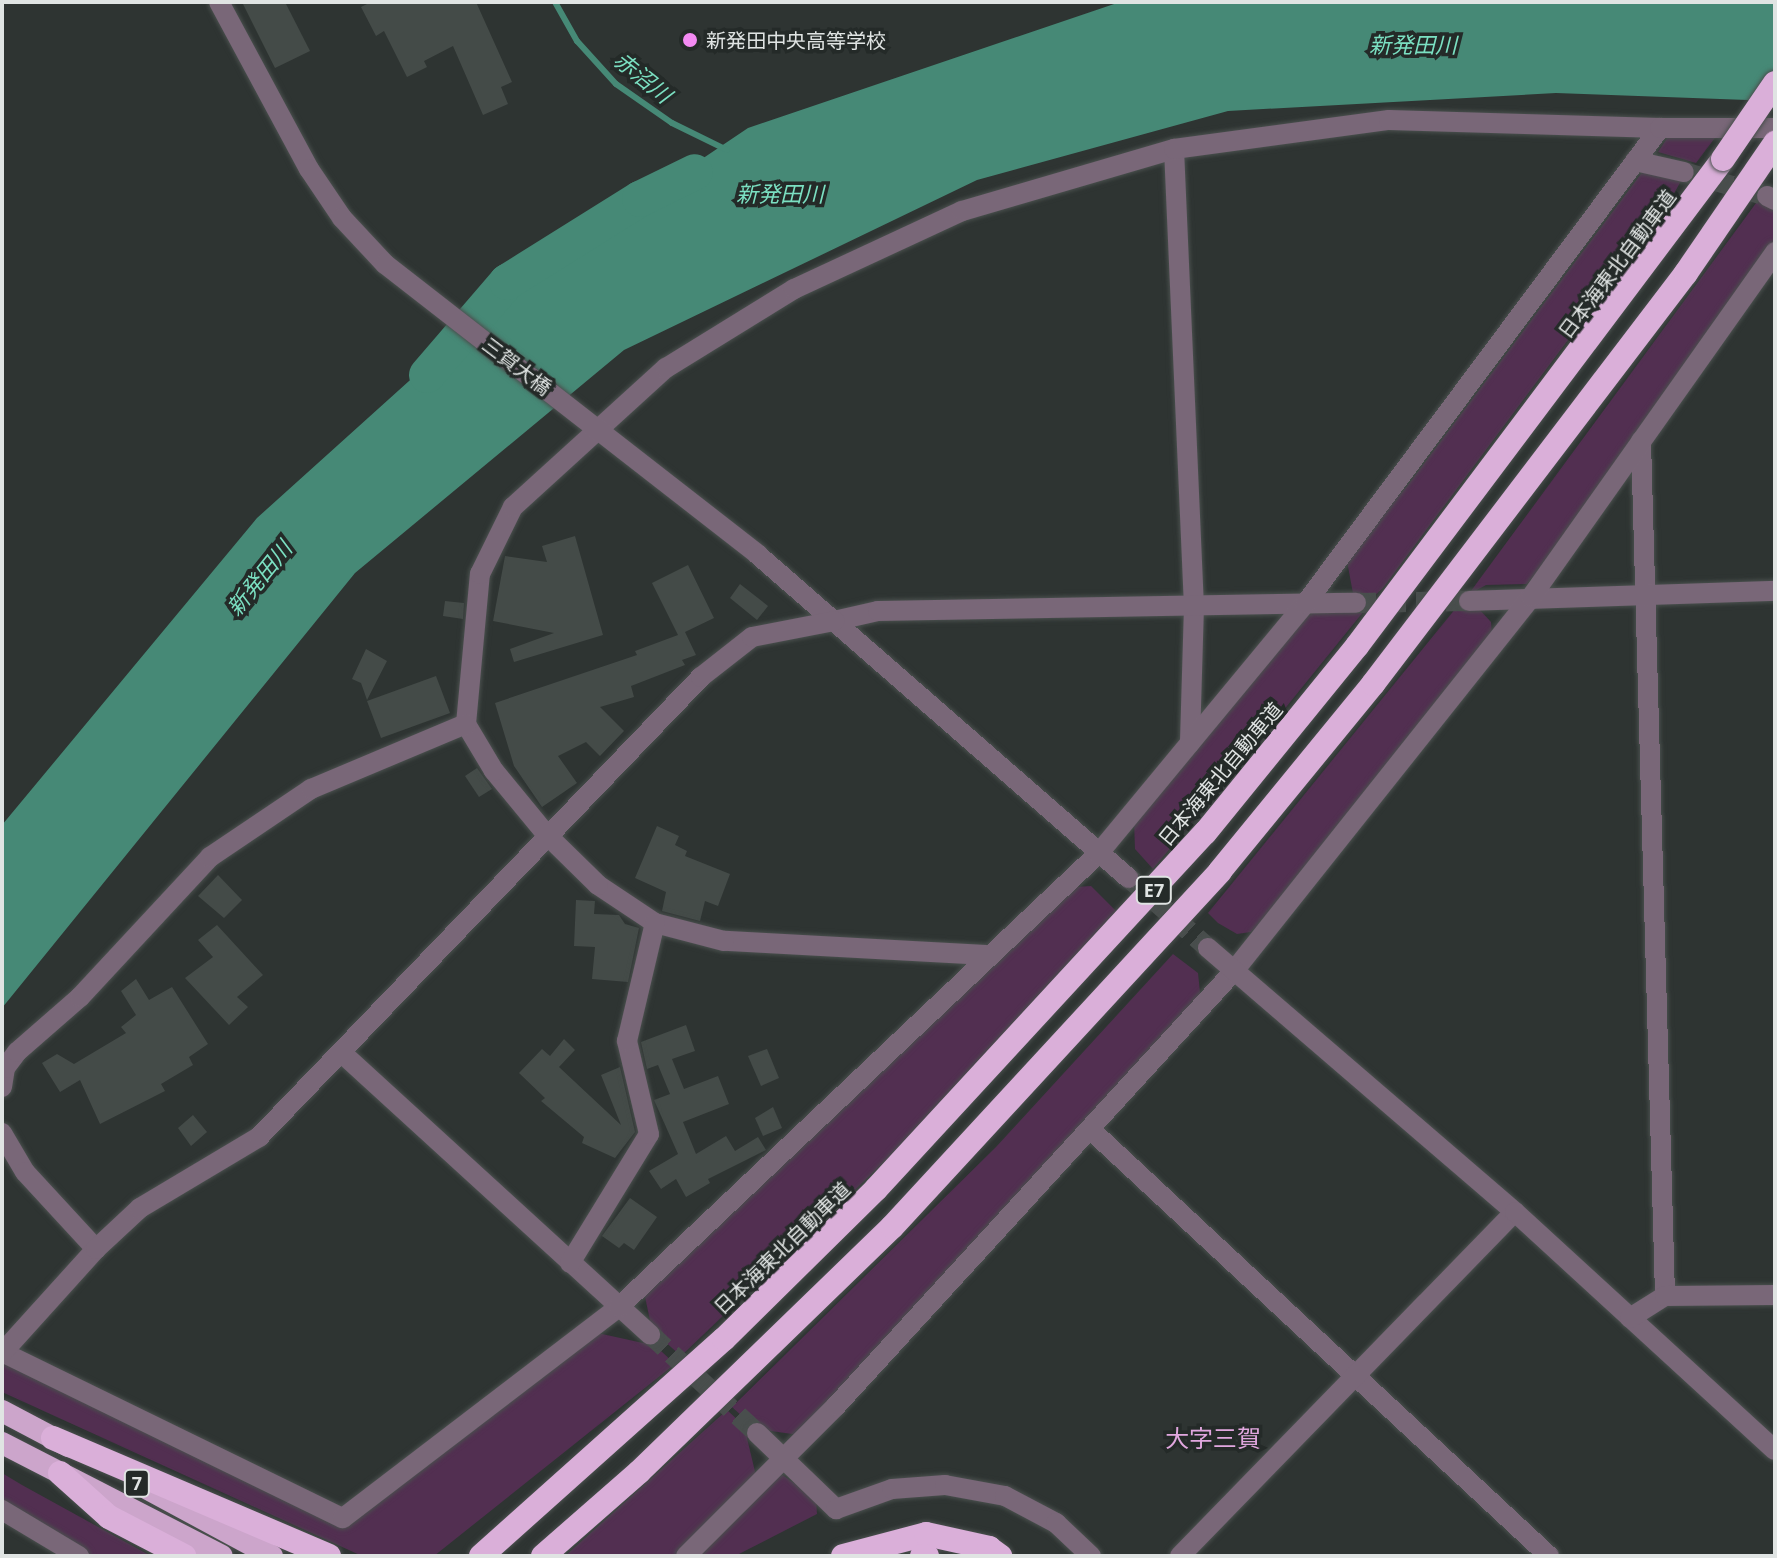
<!DOCTYPE html>
<meta charset="utf-8">
<style>
body{margin:0}
#map{position:relative;width:1777px;height:1558px;overflow:hidden;background:#2e3432;font-family:"Noto Sans","Noto Sans JP",sans-serif}
div>[style]{position:absolute}
[style*='--x']{left:calc(var(--x)*1px);top:calc(var(--y)*1px);width:calc(var(--w)*1px);rotate:calc(var(--a)*1deg)}
.green>*{inset:0;background:#522f51}
.water>*{inset:0;background:#468976}
.stream>*{height:6px;margin:-3px;padding:0 3px;transform-origin:3px;border-radius:3px;background:#468976}
.river>*{height:36px;margin:-18px;padding:0 18px;transform-origin:18px;border-radius:18px;background:#468976}
.building>*{inset:0;background:#444b48}
.minor-tunnel>*{height:20px;margin-top:-10px;transform-origin:0;background:repeating-linear-gradient(90deg,#494e4d 0 20px,transparent 0 30px)}
.tertiary-tunnel>*{height:20px;margin-top:-10px;transform-origin:0;background:repeating-linear-gradient(90deg,#494e4d 0 20px,transparent 0 30px)}
.roads{filter:drop-shadow(0 0 2px #4a504e) drop-shadow(0 0 2px #4a504e)}
.minor>*{height:20px;margin:-10px;padding:0 10px;transform-origin:10px;border-radius:10px;background:#796778}
.tertiary>*{height:20px;margin:-10px;padding:0 10px;transform-origin:10px;border-radius:10px;background:#796778}
.trunk>*{height:22px;margin:-11px;padding:0 11px;transform-origin:11px;border-radius:11px;background:#cca5cb}
.motorway>*{height:24px;margin:-12px;padding:0 12px;transform-origin:12px;border-radius:12px;background:#daafd9}
.bridges{filter:drop-shadow(0 0 2px #4a504e) drop-shadow(0 0 2px #4a504e)}
.motorway-bridge>*{height:24px;margin:-12px;padding:0 12px;transform-origin:12px;border-radius:12px;background:#daafd9}
.dots>*{width:22px;height:22px;translate:-50% -50%;box-sizing:border-box;border:4px solid #242a28;border-radius:50%}
span{translate:-50% -50%;white-space:nowrap;text-align:center;line-height:1.15;-webkit-text-stroke:7px #242a28;paint-order:stroke}
.shield-label span{padding:2px 6px;background:#242a28;border:2px solid;border-radius:6px;-webkit-text-stroke-width:0}
.shield-label{font-size:18px;color:#e0e4e3;font-weight:700}
.poi-label{font-size:20px;color:#e0e4e3}
.left{translate:0 -50%;text-align:left}
.street-label{font-size:20px;color:#e0e4e3}
.water-label{font-size:22px;color:#7be0c2;font-style:italic}
.quarter-label{font-size:24px;color:#e1a7df}
.frame{position:absolute;inset:0;border:4px solid #e0e4e3;pointer-events:none}
</style>
<div id="map">
<div class="green">
<i style="clip-path:polygon(1720px 131px,1696px 163px,1658px 152px,1671px 132px)"></i>
<i style="clip-path:polygon(1646px 167px,1682px 179px,1665px 210px,1383px 588px,1371px 599px,1354px 599px,1347px 561px,1351px 551px,1407px 486px)"></i>
<i style="clip-path:polygon(1759px 199px,1775px 210px,1775px 241px,1542px 566px,1527px 584px,1486px 585px,1468px 595px)"></i>
<i style="clip-path:polygon(1460px 603px,1479px 609px,1491px 622px,1492px 634px,1270px 914px,1251px 932px,1237px 934px,1218px 923px,1208px 913px)"></i>
<i style="clip-path:polygon(1368px 606px,1261px 738px,1153px 869px,1135px 849px,1134px 822px,1313px 610px)"></i>
<i style="clip-path:polygon(1091px 886px,1116px 911px,904px 1143px,681px 1356px,652px 1330px,644px 1292px,1075px 887px)"></i>
<i style="clip-path:polygon(1173px 954px,1198px 973px,1201px 1002px,799px 1435px,756px 1429px,732px 1407px,996px 1147px)"></i>
<i style="clip-path:polygon(593px 1332px,643px 1343px,647px 1338px,675px 1364px,434px 1556px,362px 1556px,2px 1392px,2px 1362px,345px 1526px)"></i>
<i style="clip-path:polygon(727px 1410px,753px 1434px,747px 1438px,757px 1480px,681px 1556px,565px 1556px)"></i>
<i style="clip-path:polygon(778px 1472px,816px 1498px,817px 1514px,735px 1556px,700px 1556px)"></i>
<i style="clip-path:polygon(2px 1473px,22px 1485px,151px 1556px,89px 1556px,2px 1504px)"></i>
</div>
<div class="water">
<i style="clip-path:polygon(1120px 2px,1775px 2px,1775px 101px,1556px 93px,1228px 111px,977px 180px,624px 350px,355px 573px,2px 1008px,2px 825px,257px 518px,519px 282px,748px 128px)"></i>
</div>
<div class="stream">
<i style="--x:555;--y:2;--w:45;--a:60.6"></i>
<i style="--x:577;--y:41;--w:58;--a:47.8"></i>
<i style="--x:616;--y:84;--w:68;--a:34.9"></i>
<i style="--x:672;--y:123;--w:61;--a:26.1"></i>
</div>
<div class="river">
<i style="--x:427;--y:375;--w:123;--a:-49.3"></i>
<i style="--x:507;--y:282;--w:157;--a:-32"></i>
<i style="--x:640;--y:199;--w:61;--a:-26.1"></i>
</div>
<div class="building">
<i style="clip-path:polygon(242px 2px,285px 2px,310px 51px,275px 68px)"></i>
<i style="clip-path:polygon(371px 2px,476px 2px,512px 82px,501px 87px,508px 104px,483px 115px,453px 46px,424px 61px,427px 67px,407px 77px,384px 31px,376px 36px,361px 7px)"></i>
<i style="clip-path:polygon(575px 536px,603px 635px,514px 662px,510px 649px,554px 633px,493px 621px,505px 556px,547px 562px,542px 546px)"></i>
<i style="clip-path:polygon(688px 565px,714px 618px,685px 632px,696px 655px,682px 660px,685px 665px,631px 686px,634px 697px,600px 707px,624px 731px,600px 756px,586px 742px,558px 756px,577px 783px,542px 807px,514px 766px,495px 703px,637px 655px,635px 651px,678px 635px,652px 583px)"></i>
<i style="clip-path:polygon(740px 584px,768px 606px,757px 620px,730px 598px)"></i>
<i style="clip-path:polygon(445px 601px,464px 603px,463px 619px,443px 616px)"></i>
<i style="clip-path:polygon(366px 649px,387px 661px,367px 700px,361px 683px,352px 679px)"></i>
<i style="clip-path:polygon(436px 676px,450px 713px,381px 738px,367px 701px)"></i>
<i style="clip-path:polygon(477px 768px,492px 789px,479px 797px,465px 776px)"></i>
<i style="clip-path:polygon(657px 826px,679px 836px,675px 845px,687px 851px,685px 856px,730px 874px,718px 906px,705px 901px,700px 921px,662px 911px,666px 892px,635px 878px)"></i>
<i style="clip-path:polygon(218px 875px,242px 900px,224px 918px,198px 896px)"></i>
<i style="clip-path:polygon(576px 900px,595px 901px,594px 914px,619px 915px,625px 924px,639px 928px,628px 982px,592px 979px,595px 947px,574px 946px)"></i>
<i style="clip-path:polygon(217px 925px,263px 975px,237px 997px,248px 1007px,229px 1025px,185px 978px,213px 957px,198px 940px)"></i>
<i style="clip-path:polygon(136px 979px,149px 1000px,172px 987px,208px 1044px,189px 1057px,193px 1065px,161px 1084px,165px 1091px,100px 1124px,80px 1080px,60px 1092px,42px 1063px,57px 1054px,74px 1064px,126px 1033px,121px 1027px,136px 1015px,121px 991px)"></i>
<i style="clip-path:polygon(686px 1025px,695px 1051px,672px 1059px,684px 1089px,718px 1076px,729px 1104px,683px 1122px,696px 1154px,726px 1136px,735px 1151px,758px 1137px,766px 1150px,708px 1179px,710px 1183px,686px 1197px,676px 1179px,661px 1189px,649px 1171px,678px 1154px,654px 1100px,670px 1094px,658px 1065px,647px 1069px,641px 1042px)"></i>
<i style="clip-path:polygon(564px 1039px,575px 1050px,559px 1067px,621px 1125px,601px 1075px,620px 1067px,635px 1132px,615px 1158px,582px 1143px,584px 1137px,541px 1101px,545px 1098px,519px 1073px,542px 1049px,550px 1056px)"></i>
<i style="clip-path:polygon(767px 1049px,779px 1078px,761px 1086px,748px 1056px)"></i>
<i style="clip-path:polygon(773px 1107px,782px 1128px,763px 1136px,755px 1118px)"></i>
<i style="clip-path:polygon(193px 1115px,207px 1132px,191px 1146px,178px 1128px)"></i>
<i style="clip-path:polygon(630px 1198px,657px 1217px,634px 1250px,624px 1243px,619px 1248px,602px 1236px)"></i>
</div>
<div class="minor-tunnel">
<i style="--x:1684;--y:172;--w:86;--a:16.1"></i>
<i style="--x:1356;--y:603;--w:113;--a:-1"></i>
<i style="--x:650;--y:1334;--w:146;--a:42.8"></i>
</div>
<div class="tertiary-tunnel">
<i style="--x:1129;--y:878;--w:106;--a:41.5"></i>
</div>
<div class="roads">
<div class="minor">
<i style="--x:1174;--y:149;--w:457;--a:87.5"></i>
<i style="--x:1194;--y:606;--w:137;--a:91.7"></i>
<i style="--x:1635;--y:161;--w:50;--a:12.7"></i>
<i style="--x:1767;--y:196;--w:9;--a:27"></i>
<i style="--x:1641;--y:441;--w:855;--a:88.39"></i>
<i style="--x:1469;--y:601;--w:306;--a:-1.9"></i>
<i style="--x:834;--y:621;--w:45;--a:-12.8"></i>
<i style="--x:878;--y:611;--w:478;--a:-1"></i>
<i style="--x:986;--y:955;--w:262;--a:-176.9"></i>
<i style="--x:724;--y:941;--w:71;--a:-165.4"></i>
<i style="--x:655;--y:923;--w:69;--a:-146.3"></i>
<i style="--x:598;--y:885;--w:73;--a:-135.6"></i>
<i style="--x:546;--y:834;--w:82;--a:-129.5"></i>
<i style="--x:494;--y:771;--w:55;--a:-120.8"></i>
<i style="--x:466;--y:724;--w:151;--a:-84.7"></i>
<i style="--x:480;--y:574;--w:75;--a:-63.8"></i>
<i style="--x:513;--y:507;--w:207;--a:-42.3"></i>
<i style="--x:666;--y:368;--w:150;--a:-31.7"></i>
<i style="--x:794;--y:289;--w:185;--a:-24.9"></i>
<i style="--x:962;--y:211;--w:221;--a:-16.3"></i>
<i style="--x:1174;--y:149;--w:217;--a:-7.7"></i>
<i style="--x:1389;--y:120;--w:271;--a:1.7"></i>
<i style="--x:343;--y:1054;--w:416;--a:42.4"></i>
<i style="--x:2;--y:1087;--w:19;--a:-81"></i>
<i style="--x:5;--y:1068;--w:20;--a:-53"></i>
<i style="--x:17;--y:1052;--w:84;--a:-41.1"></i>
<i style="--x:80;--y:997;--w:191;--a:-47.1"></i>
<i style="--x:210;--y:857;--w:122;--a:-34"></i>
<i style="--x:311;--y:789;--w:168;--a:-22.8"></i>
<i style="--x:1090;--y:1129;--w:627;--a:42.93"></i>
<i style="--x:2;--y:1133;--w:45;--a:59.5"></i>
<i style="--x:25;--y:1172;--w:105;--a:47.3"></i>
<i style="--x:570;--y:1263;--w:151;--a:-58.5"></i>
<i style="--x:649;--y:1134;--w:96;--a:-103.3"></i>
<i style="--x:627;--y:1041;--w:121;--a:-76.7"></i>
<i style="--x:2;--y:1352;--w:379;--a:26"></i>
<i style="--x:343;--y:1518;--w:347;--a:-37.4"></i>
<i style="--x:619;--y:1307;--w:661;--a:-43.41"></i>
<i style="--x:1099;--y:853;--w:323;--a:-50.4"></i>
<i style="--x:1305;--y:604;--w:594;--a:-53.28"></i>
<i style="--x:1660;--y:128;--w:115;--a:0"></i>
<i style="--x:757;--y:1433;--w:110;--a:43.9"></i>
<i style="--x:836;--y:1509;--w:59;--a:-19.7"></i>
<i style="--x:892;--y:1489;--w:53;--a:-4.3"></i>
<i style="--x:945;--y:1485;--w:61;--a:10.4"></i>
<i style="--x:1005;--y:1496;--w:58;--a:27.9"></i>
<i style="--x:1056;--y:1523;--w:48;--a:43.3"></i>
<i style="--x:2;--y:1510;--w:90;--a:30.9"></i>
<i style="--x:686;--y:1556;--w:212;--a:-45"></i>
<i style="--x:836;--y:1406;--w:590;--a:-47.54"></i>
<i style="--x:1234;--y:971;--w:478;--a:-51.5"></i>
<i style="--x:1531;--y:597;--w:423;--a:-54.7"></i>
<i style="--x:1180;--y:1556;--w:480;--a:-45.8"></i>
</div>
<div class="tertiary">
<i style="--x:219;--y:2;--w:190;--a:61.7"></i>
<i style="--x:309;--y:169;--w:59;--a:56"></i>
<i style="--x:342;--y:218;--w:63;--a:46.9"></i>
<i style="--x:385;--y:264;--w:472;--a:37.9"></i>
<i style="--x:757;--y:554;--w:493;--a:41.1"></i>
<i style="--x:1208;--y:948;--w:405;--a:40.7"></i>
<i style="--x:1515;--y:1212;--w:352;--a:42.5"></i>
<i style="--x:1630;--y:1318;--w:41;--a:-32.2"></i>
<i style="--x:1665;--y:1296;--w:110;--a:-0.5"></i>
<i style="--x:2;--y:1353;--w:140;--a:-47.9"></i>
<i style="--x:96;--y:1249;--w:60;--a:-43"></i>
<i style="--x:140;--y:1208;--w:139;--a:-30.8"></i>
<i style="--x:259;--y:1137;--w:638;--a:-46.14"></i>
<i style="--x:701;--y:677;--w:65;--a:-38.1"></i>
<i style="--x:752;--y:637;--w:84;--a:-11"></i>
</div>
<div class="trunk">
<i style="--x:2;--y:1411;--w:75;--a:27.9"></i>
<i style="--x:2;--y:1443;--w:247;--a:27.2"></i>
<i style="--x:148;--y:1489;--w:141;--a:28.4"></i>
</div>
<div class="motorway">
<i style="--x:53;--y:1438;--w:300;--a:23.1"></i>
<i style="--x:60;--y:1473;--w:66;--a:41.9"></i>
<i style="--x:109;--y:1517;--w:85;--a:27.5"></i>
<i style="--x:481;--y:1556;--w:326;--a:-41.8"></i>
<i style="--x:724;--y:1339;--w:214;--a:-44.6"></i>
<i style="--x:876;--y:1189;--w:485;--a:-47.3"></i>
<i style="--x:1205;--y:833;--w:241;--a:-50.9"></i>
<i style="--x:1357;--y:646;--w:609;--a:-53.07"></i>
<i style="--x:543;--y:1556;--w:128;--a:-41.2"></i>
<i style="--x:639;--y:1472;--w:352;--a:-44.1"></i>
<i style="--x:892;--y:1227;--w:484;--a:-47.3"></i>
<i style="--x:1220;--y:871;--w:242;--a:-50.7"></i>
<i style="--x:1373;--y:684;--w:517;--a:-52.71"></i>
<i style="--x:1686;--y:273;--w:158;--a:-55.6"></i>
<i style="--x:843;--y:1556;--w:86;--a:-14.8"></i>
<i style="--x:926;--y:1534;--w:65;--a:12.5"></i>
<i style="--x:989;--y:1548;--w:14;--a:36"></i>
<i style="--x:922;--y:1556;--w:5;--a:0"></i>
</div>
</div>
<div class="bridges">
<div class="motorway-bridge">
<i style="--x:1723;--y:159;--w:92;--a:-55.6"></i>
</div>
</div>
<div class="dots">
<i style="left:690px;top:40px;background:#f38af2"></i>
</div>
<div class="shield-label">
<span style="left:1154px;top:890px">E7</span>
<span style="left:137px;top:1483px">7</span>
</div>
<div class="poi-label">
<span class="left" style="left:706px;top:40px">新発田中央高等学校</span>
</div>
<div class="street-label">
<span style="left:1617px;top:264px;rotate:-53deg">日本海東北自動車道</span>
<span style="left:517px;top:366px;rotate:37deg">三賀大橋</span>
<span style="left:1220px;top:774px;rotate:-50deg">日本海東北自動車道</span>
<span style="left:782px;top:1248px;rotate:-44deg">日本海東北自動車道</span>
</div>
<div class="water-label">
<span style="left:1413px;top:45px">新発田川</span>
<span style="left:643px;top:77px;rotate:39deg">赤沼川</span>
<span style="left:780px;top:194px">新発田川</span>
<span style="left:259px;top:578px;rotate:-51deg">新発田川</span>
</div>
<div class="quarter-label">
<span style="left:1213px;top:1438px">大字三賀</span>
</div>
<div class="frame"></div>
</div>
